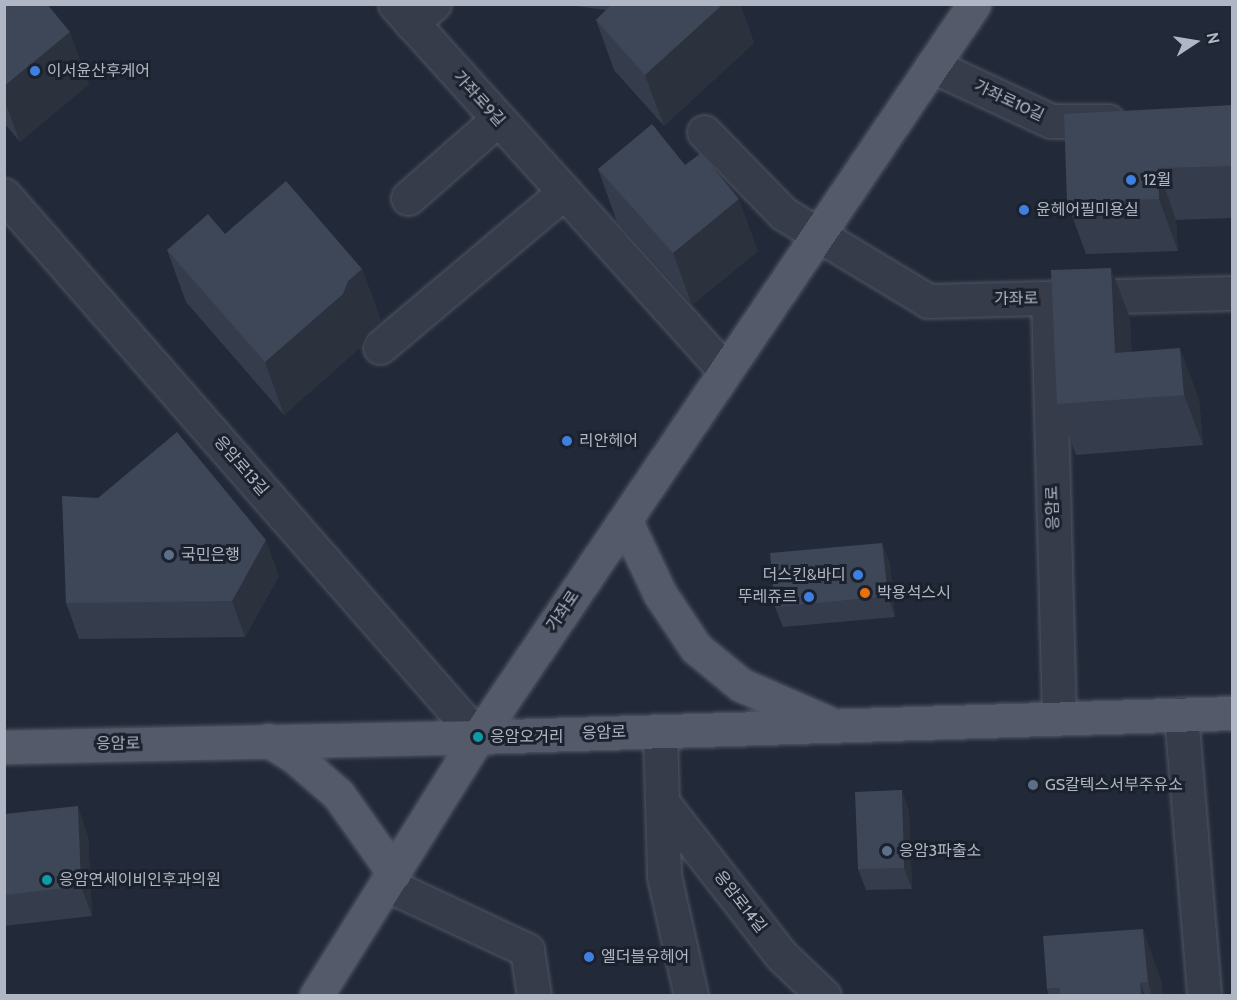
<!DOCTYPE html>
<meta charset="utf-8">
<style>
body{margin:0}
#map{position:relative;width:1237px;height:1000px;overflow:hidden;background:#222938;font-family:Cabin,"Noto Sans KR",sans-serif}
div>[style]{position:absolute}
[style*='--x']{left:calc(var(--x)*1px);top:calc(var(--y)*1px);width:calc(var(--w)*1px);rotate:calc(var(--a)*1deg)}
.roads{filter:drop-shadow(0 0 2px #515663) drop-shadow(0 0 2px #515663)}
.minor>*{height:33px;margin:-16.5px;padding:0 16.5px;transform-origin:16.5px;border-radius:16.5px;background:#363c49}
.major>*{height:33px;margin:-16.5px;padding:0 16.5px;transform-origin:16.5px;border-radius:16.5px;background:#545a69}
.wall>*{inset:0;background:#353d4c}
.shaded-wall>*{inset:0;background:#2b323e}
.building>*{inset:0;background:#3e4758}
.dots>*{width:16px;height:16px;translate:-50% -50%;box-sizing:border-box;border:3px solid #1b212d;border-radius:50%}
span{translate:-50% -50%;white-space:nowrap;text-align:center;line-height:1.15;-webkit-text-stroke:6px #1b212d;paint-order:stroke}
.poi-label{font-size:16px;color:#b1b6c5}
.left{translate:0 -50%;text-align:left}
.right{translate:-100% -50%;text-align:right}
.street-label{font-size:16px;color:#b1b6c5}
.frame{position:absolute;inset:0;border:6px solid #b1b6c5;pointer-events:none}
.north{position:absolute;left:1165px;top:12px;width:60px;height:60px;-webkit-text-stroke:4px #1b212d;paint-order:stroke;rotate:78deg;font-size:16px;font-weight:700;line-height:24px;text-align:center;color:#b1b6c5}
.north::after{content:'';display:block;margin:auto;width:21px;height:27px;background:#b1b6c5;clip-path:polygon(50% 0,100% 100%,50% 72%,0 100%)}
</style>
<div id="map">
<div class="roads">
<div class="minor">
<i style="--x:395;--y:4;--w:494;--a:48"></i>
<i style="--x:411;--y:23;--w:30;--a:-40"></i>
<i style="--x:933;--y:66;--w:130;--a:25"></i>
<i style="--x:1051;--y:121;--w:57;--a:0"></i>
<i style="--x:704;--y:132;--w:115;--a:45.7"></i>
<i style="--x:784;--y:214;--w:168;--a:31.1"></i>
<i style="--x:928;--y:301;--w:304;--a:-1.5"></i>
<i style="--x:4;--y:195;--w:720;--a:48.83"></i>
<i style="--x:408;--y:198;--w:120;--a:-41.3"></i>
<i style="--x:1048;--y:298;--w:420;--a:88.5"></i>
<i style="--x:380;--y:347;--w:241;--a:-40.1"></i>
<i style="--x:1181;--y:714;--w:283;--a:85.3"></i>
<i style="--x:660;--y:731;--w:145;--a:88.4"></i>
<i style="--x:664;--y:876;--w:123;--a:77.3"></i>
<i style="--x:662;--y:802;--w:194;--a:52.1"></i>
<i style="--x:781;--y:955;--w:59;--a:43.6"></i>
<i style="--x:386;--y:884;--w:156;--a:25.1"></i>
<i style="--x:527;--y:950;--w:47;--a:81.3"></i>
</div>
<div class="major">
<i style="--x:625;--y:520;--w:82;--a:64.7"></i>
<i style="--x:660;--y:594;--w:65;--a:56.3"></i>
<i style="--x:696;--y:648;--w:58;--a:39.4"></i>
<i style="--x:741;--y:685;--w:93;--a:23.5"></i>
<i style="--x:268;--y:740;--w:32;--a:32"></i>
<i style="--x:295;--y:757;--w:57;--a:40.7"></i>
<i style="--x:338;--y:794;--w:97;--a:54.7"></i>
<i style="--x:4;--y:747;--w:474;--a:-1.2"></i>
<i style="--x:478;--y:737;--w:754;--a:-1.82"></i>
<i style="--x:316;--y:996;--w:305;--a:-58"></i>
<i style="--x:478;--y:737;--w:885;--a:-55.91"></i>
</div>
</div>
<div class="wall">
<i style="clip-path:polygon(4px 4px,89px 84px,20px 142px,4px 123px)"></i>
<i style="clip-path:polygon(560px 4px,740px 4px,754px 43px,664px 126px,614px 70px,596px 20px,606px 10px)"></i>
<i style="clip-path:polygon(1233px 105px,1233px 218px,1176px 220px,1178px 251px,1086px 254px,1067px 202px)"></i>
<i style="clip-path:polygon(685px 165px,758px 251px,692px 305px,617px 222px,598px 169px)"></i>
<i style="clip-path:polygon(225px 234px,362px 269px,381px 321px,368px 333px,362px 346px,284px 415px,186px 302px,167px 250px)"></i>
<i style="clip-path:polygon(1130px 318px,1131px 352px,1199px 399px,1203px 445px,1076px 455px,1057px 404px)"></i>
<i style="clip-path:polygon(882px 543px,890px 564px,895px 617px,783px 627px,775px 607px)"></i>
<i style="clip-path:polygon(279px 576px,245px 637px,79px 639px,66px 603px)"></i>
<i style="clip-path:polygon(909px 811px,912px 889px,866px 890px,858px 869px)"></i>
<i style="clip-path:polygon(4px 814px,88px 836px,92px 916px,4px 926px)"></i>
<i style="clip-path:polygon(1161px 980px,1163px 996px,1049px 996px,1047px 989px)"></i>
</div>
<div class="shaded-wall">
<i style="clip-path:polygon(723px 4px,740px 4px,754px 43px,664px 126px,645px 75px)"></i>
<i style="clip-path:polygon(70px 32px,89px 84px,20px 142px,4px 99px,4px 86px)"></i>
<i style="clip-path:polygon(1158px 168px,1176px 220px,1178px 251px,1159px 199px)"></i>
<i style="clip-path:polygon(739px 199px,758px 251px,692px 305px,673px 253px)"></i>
<i style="clip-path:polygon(1111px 268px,1130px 318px,1134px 399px,1115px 353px)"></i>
<i style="clip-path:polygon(362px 269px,381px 321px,368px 333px,362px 346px,284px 415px,265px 362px,348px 281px)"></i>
<i style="clip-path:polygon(1180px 348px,1199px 399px,1203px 445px,1184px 395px)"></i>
<i style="clip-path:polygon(266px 540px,279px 576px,245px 637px,232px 601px)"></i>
<i style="clip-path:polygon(882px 543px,890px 564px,895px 617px,888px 596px)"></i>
<i style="clip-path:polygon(902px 790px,909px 811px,912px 889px,904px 868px)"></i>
<i style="clip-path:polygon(78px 806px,88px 836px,92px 916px,81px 886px)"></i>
<i style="clip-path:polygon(1143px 929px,1161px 980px,1163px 996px,1152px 996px,1148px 982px)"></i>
<i style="clip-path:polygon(1140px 982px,1145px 996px,1141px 996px)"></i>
</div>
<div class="building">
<i style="clip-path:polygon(4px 4px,47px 4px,70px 32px,4px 86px)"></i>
<i style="clip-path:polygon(612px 4px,723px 4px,645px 75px,596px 20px)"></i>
<i style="clip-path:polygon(1233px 105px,1233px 166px,1158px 168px,1159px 199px,1067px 202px,1064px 114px)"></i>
<i style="clip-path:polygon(652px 124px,685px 165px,701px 153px,739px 199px,673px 253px,598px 169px)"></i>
<i style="clip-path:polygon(286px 181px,362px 269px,348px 281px,343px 294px,265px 362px,167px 250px,208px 214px,225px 234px)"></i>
<i style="clip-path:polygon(1111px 268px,1115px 353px,1180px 348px,1184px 395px,1057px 404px,1051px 270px)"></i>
<i style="clip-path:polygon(177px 432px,266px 540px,232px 601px,66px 603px,62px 496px,98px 498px)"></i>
<i style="clip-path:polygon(882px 543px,888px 596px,775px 607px,770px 553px)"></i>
<i style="clip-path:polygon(902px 790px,904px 868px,858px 869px,855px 792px)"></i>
<i style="clip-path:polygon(78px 806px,81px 886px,4px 895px,4px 814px)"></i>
<i style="clip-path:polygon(1143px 929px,1148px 982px,1140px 982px,1141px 996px,1060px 996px,1060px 988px,1047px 989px,1043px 936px)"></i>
</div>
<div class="dots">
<i style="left:35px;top:71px;background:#3f7fe0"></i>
<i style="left:1131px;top:180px;background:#3f7fe0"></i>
<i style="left:1024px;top:210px;background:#3f7fe0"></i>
<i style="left:567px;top:441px;background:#3f7fe0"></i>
<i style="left:169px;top:555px;background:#5c6f8a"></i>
<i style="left:858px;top:575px;background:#3f7fe0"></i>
<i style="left:865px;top:593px;background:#e8710a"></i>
<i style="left:809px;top:597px;background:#3f7fe0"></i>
<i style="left:478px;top:737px;background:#0f9aa8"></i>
<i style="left:1033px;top:785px;background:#5c6f8a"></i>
<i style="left:887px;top:851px;background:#5c6f8a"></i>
<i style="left:47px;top:880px;background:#0f9aa8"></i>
<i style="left:589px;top:957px;background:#3f7fe0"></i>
</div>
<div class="poi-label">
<span class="left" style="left:47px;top:71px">이서윤산후케어</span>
<span class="left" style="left:1143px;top:180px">12월</span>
<span class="left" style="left:1036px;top:210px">윤헤어필미용실</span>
<span class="left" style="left:579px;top:441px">리안헤어</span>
<span class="left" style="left:181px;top:555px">국민은행</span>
<span class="right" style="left:846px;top:575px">더스킨&amp;바디</span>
<span class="left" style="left:877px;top:593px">박용석스시</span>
<span class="right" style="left:797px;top:597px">뚜레쥬르</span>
<span class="left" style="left:490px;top:737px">응암오거리</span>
<span class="left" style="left:1045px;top:785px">GS칼텍스서부주유소</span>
<span class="left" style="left:899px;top:851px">응암3파출소</span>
<span class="left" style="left:59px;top:880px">응암연세이비인후과의원</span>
<span class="left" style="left:601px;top:957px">엘더블유헤어</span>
</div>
<div class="street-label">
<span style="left:479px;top:99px;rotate:48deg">가좌로9길</span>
<span style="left:1009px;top:101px;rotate:25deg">가좌로10길</span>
<span style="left:1016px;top:299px;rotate:-1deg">가좌로</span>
<span style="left:241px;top:466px;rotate:49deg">응암로13길</span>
<span style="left:1053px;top:508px;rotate:-92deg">응암로</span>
<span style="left:563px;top:611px;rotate:-56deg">가좌로</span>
<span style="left:604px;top:733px;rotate:-2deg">응암로</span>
<span style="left:118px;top:744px;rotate:-1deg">응암로</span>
<span style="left:740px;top:902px;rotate:52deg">응암로14길</span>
</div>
<div class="frame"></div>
<div class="north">N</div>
</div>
